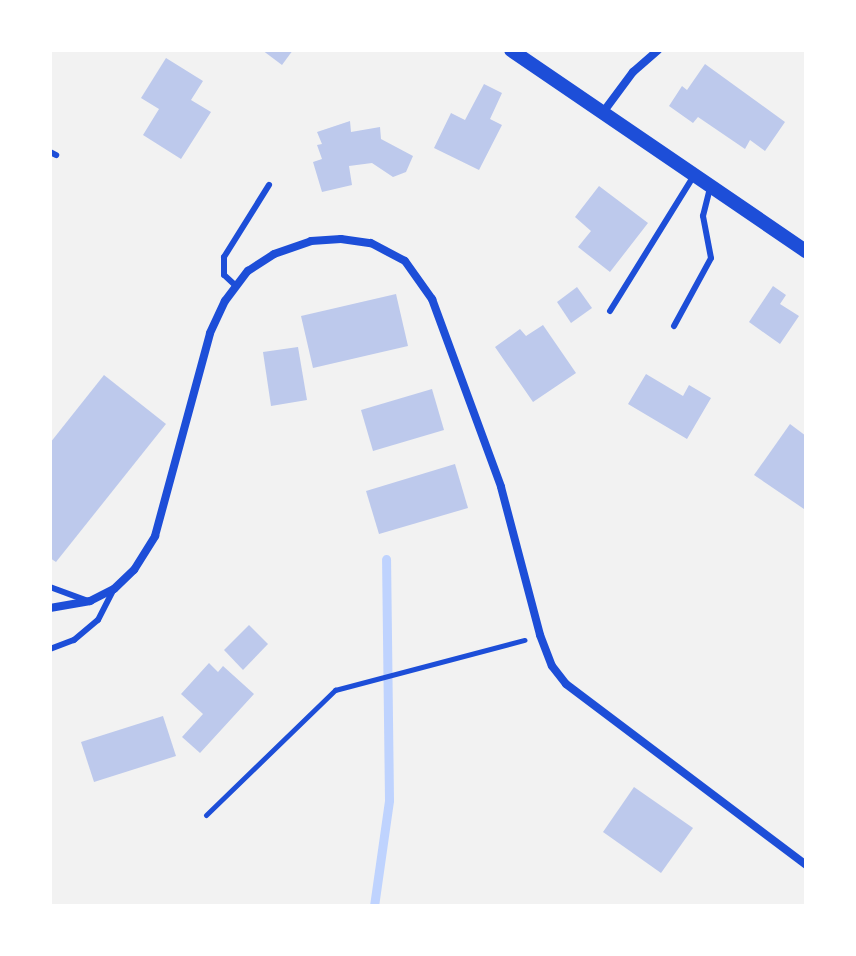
<!DOCTYPE html>
<style>
body{margin:0}
#map{position:relative;width:856px;height:956px;overflow:hidden;background:#f2f2f2;font-family:"PT Sans",sans-serif}
div>[style]{position:absolute}
[style*='--x']{left:calc(var(--x)*1px);top:calc(var(--y)*1px);width:calc(var(--w)*1px);rotate:calc(var(--a)*1deg)}
.stream>*{height:9px;margin:-4.5px;padding:0 4.5px;transform-origin:4.5px;border-radius:4.5px;background:#bfd3fe}
.building>*{inset:0;background:#bdc9ec}
.path>*{height:5px;margin:-2.5px;padding:0 2.5px;transform-origin:2.5px;border-radius:2.5px;background:#1d4ed8}
.service>*{height:6px;margin:-3px;padding:0 3px;transform-origin:3px;border-radius:3px;background:#1d4ed8}
.minor>*{height:8px;margin:-4px;padding:0 4px;transform-origin:4px;border-radius:4px;background:#1d4ed8}
.tertiary>*{height:14px;margin:-7px;padding:0 7px;transform-origin:7px;border-radius:7px;background:#1d4ed8}
span{translate:-50% -50%;white-space:nowrap;text-align:center;line-height:1.15;-webkit-text-stroke:7px #fff;paint-order:stroke}
.frame{position:absolute;inset:0;border:52px solid #fff;pointer-events:none}
</style>
<div id="map">
<div class="stream">
<i style="--x:374;--y:906;--w:107;--a:-81.9"></i>
<i style="--x:389;--y:800;--w:241;--a:-90.7"></i>
</div>
<div class="building">
<i style="clip-path:polygon(262px 50px,293px 50px,282px 65px)"></i>
<i style="clip-path:polygon(166px 58px,203px 81px,191px 100px,211px 112px,181px 159px,143px 135px,159px 109px,141px 98px)"></i>
<i style="clip-path:polygon(705px 64px,785px 122px,765px 151px,750px 140px,745px 149px,698px 117px,693px 123px,669px 106px,682px 86px,687px 90px)"></i>
<i style="clip-path:polygon(484px 84px,502px 93px,490px 119px,502px 125px,479px 170px,434px 148px,451px 113px,465px 120px)"></i>
<i style="clip-path:polygon(350px 121px,351px 132px,380px 127px,381px 139px,413px 156px,406px 172px,393px 177px,372px 163px,349px 166px,352px 185px,322px 192px,313px 162px,322px 159px,317px 145px,322px 144px,317px 132px)"></i>
<i style="clip-path:polygon(599px 186px,648px 223px,610px 272px,578px 247px,591px 231px,575px 217px)"></i>
<i style="clip-path:polygon(773px 286px,786px 295px,780px 304px,799px 316px,780px 344px,749px 322px)"></i>
<i style="clip-path:polygon(577px 287px,592px 308px,571px 323px,557px 302px)"></i>
<i style="clip-path:polygon(396px 294px,408px 346px,313px 368px,301px 316px)"></i>
<i style="clip-path:polygon(543px 325px,576px 373px,533px 402px,495px 347px,520px 329px,526px 336px)"></i>
<i style="clip-path:polygon(298px 347px,307px 400px,271px 406px,263px 352px)"></i>
<i style="clip-path:polygon(646px 374px,683px 396px,689px 385px,711px 398px,687px 439px,628px 404px)"></i>
<i style="clip-path:polygon(104px 375px,166px 424px,56px 562px,50px 558px,50px 443px)"></i>
<i style="clip-path:polygon(432px 389px,444px 430px,373px 451px,361px 410px)"></i>
<i style="clip-path:polygon(790px 424px,806px 436px,804px 509px,754px 475px)"></i>
<i style="clip-path:polygon(455px 464px,468px 508px,379px 534px,366px 491px)"></i>
<i style="clip-path:polygon(249px 625px,268px 644px,243px 670px,224px 650px)"></i>
<i style="clip-path:polygon(209px 663px,218px 672px,223px 666px,254px 694px,200px 753px,182px 737px,203px 714px,181px 694px)"></i>
<i style="clip-path:polygon(163px 716px,176px 756px,94px 782px,81px 742px)"></i>
<i style="clip-path:polygon(634px 787px,693px 828px,661px 873px,603px 832px)"></i>
</div>
<div class="path">
<i style="--x:206;--y:815;--w:180;--a:-44.1"></i>
<i style="--x:335;--y:690;--w:196;--a:-14.8"></i>
</div>
<div class="service">
<i style="--x:50;--y:152;--w:7;--a:27"></i>
<i style="--x:236;--y:286;--w:16;--a:-137"></i>
<i style="--x:224;--y:275;--w:18;--a:-90"></i>
<i style="--x:224;--y:257;--w:85;--a:-58"></i>
<i style="--x:610;--y:311;--w:161;--a:-58.2"></i>
<i style="--x:674;--y:326;--w:77;--a:-61.4"></i>
<i style="--x:711;--y:258;--w:43;--a:-100.8"></i>
<i style="--x:703;--y:216;--w:32;--a:-76"></i>
<i style="--x:50;--y:587;--w:40;--a:20.2"></i>
<i style="--x:50;--y:649;--w:26;--a:-21"></i>
<i style="--x:74;--y:640;--w:31;--a:-40"></i>
<i style="--x:98;--y:620;--w:35;--a:-63"></i>
</div>
<div class="minor">
<i style="--x:604;--y:111;--w:49;--a:-53.4"></i>
<i style="--x:633;--y:72;--w:33;--a:-41"></i>
<i style="--x:50;--y:608;--w:41;--a:-9.9"></i>
<i style="--x:90;--y:601;--w:27;--a:-27"></i>
<i style="--x:114;--y:589;--w:28;--a:-44"></i>
<i style="--x:134;--y:570;--w:40;--a:-58"></i>
<i style="--x:155;--y:536;--w:210;--a:-74.8"></i>
<i style="--x:210;--y:333;--w:35;--a:-65"></i>
<i style="--x:225;--y:301;--w:38;--a:-53"></i>
<i style="--x:248;--y:271;--w:31;--a:-33"></i>
<i style="--x:274;--y:254;--w:39;--a:-19"></i>
<i style="--x:311;--y:241;--w:30;--a:-4"></i>
<i style="--x:341;--y:239;--w:30;--a:8"></i>
<i style="--x:371;--y:243;--w:38;--a:28"></i>
<i style="--x:405;--y:261;--w:47;--a:54.6"></i>
<i style="--x:432;--y:299;--w:200;--a:69.8"></i>
<i style="--x:501;--y:487;--w:153;--a:75.2"></i>
<i style="--x:540;--y:635;--w:33;--a:69"></i>
<i style="--x:552;--y:666;--w:23;--a:52"></i>
<i style="--x:566;--y:684;--w:301;--a:37"></i>
</div>
<div class="tertiary">
<i style="--x:511;--y:50;--w:357;--a:34.3"></i>
</div>
<div class="frame"></div>
</div>
